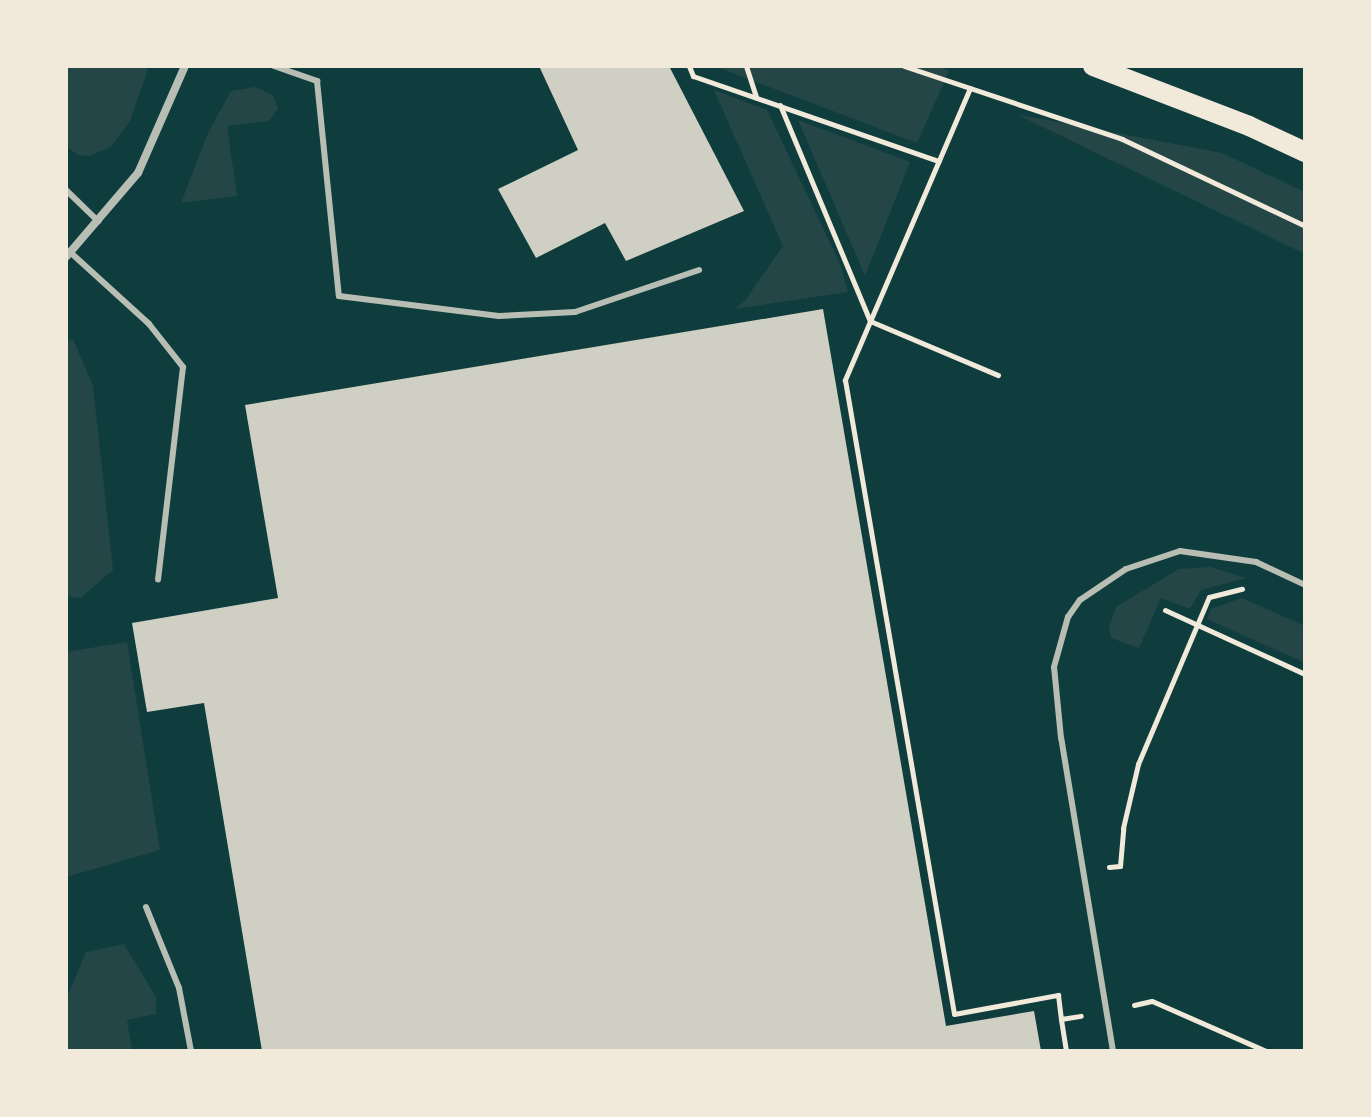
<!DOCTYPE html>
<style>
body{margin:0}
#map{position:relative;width:1371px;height:1117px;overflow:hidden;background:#0f3d3e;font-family:Rubik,sans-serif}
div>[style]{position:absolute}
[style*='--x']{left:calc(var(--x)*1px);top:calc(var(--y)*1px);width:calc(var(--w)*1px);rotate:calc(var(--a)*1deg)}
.green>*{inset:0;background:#244646}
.building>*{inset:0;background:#cfcfc3}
.path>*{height:5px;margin:-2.5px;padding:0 2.5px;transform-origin:2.5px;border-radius:2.5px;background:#f1e9da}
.service>*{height:6px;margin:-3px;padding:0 3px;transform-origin:3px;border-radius:3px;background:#b8beb3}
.minor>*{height:8px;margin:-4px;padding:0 4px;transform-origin:4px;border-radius:4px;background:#b8beb3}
.primary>*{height:20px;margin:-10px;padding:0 10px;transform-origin:10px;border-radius:10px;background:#f1e9da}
span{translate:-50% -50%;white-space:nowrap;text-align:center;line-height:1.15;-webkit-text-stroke:7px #f1e9da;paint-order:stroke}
.frame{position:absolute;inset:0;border:68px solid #f1e9da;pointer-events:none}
</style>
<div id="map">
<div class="green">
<i style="clip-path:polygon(66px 66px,149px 66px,130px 121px,112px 146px,90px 156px,78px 155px,66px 146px)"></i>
<i style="clip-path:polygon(714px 66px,940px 66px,949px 71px,917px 143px)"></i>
<i style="clip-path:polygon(255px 87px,273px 95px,278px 108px,269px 121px,227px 126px,237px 196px,181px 203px,208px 133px,231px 91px)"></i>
<i style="clip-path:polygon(714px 90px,767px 110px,840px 264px,848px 292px,733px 309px,744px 302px,783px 246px)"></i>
<i style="clip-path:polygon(1016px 114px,1222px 153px,1305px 192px,1305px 254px)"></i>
<i style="clip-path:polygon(798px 120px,910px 162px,865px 276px)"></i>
<i style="clip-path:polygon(73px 339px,93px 386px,113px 570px,80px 598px,66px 596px,66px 342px)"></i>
<i style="clip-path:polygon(1210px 567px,1246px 578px,1201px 590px,1190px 609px,1161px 598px,1139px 648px,1111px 638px,1109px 628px,1116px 607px,1179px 569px)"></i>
<i style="clip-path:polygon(1242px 598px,1305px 626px,1305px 663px,1207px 619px,1211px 609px)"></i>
<i style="clip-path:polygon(127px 642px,160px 850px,66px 877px,66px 652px)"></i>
<i style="clip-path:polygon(124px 944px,156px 997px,156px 1014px,127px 1020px,132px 1051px,68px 1051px,66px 1000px,86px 952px)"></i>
</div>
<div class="building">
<i style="clip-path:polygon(539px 66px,669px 66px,744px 211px,626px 261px,605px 223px,536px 258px,498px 189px,578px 150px)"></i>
<i style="clip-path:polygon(823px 309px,946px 1026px,1034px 1011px,1041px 1051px,262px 1051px,204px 703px,147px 712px,132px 623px,278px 598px,245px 405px)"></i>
</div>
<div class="path">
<i style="--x:689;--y:66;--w:11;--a:68"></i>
<i style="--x:693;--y:76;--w:260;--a:19.1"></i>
<i style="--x:746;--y:66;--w:33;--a:72"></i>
<i style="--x:904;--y:66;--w:230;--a:18.5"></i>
<i style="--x:1122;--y:139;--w:203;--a:25.4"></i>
<i style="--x:970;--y:88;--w:318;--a:113.2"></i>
<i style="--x:845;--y:380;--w:643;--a:80.24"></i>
<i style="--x:954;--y:1014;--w:106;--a:-10.4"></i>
<i style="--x:1058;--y:995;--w:24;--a:83"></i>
<i style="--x:780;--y:105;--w:234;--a:67.4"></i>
<i style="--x:870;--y:321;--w:139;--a:22.9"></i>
<i style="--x:1165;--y:610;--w:154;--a:24.6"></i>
<i style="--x:1109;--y:867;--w:11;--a:-5"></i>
<i style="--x:1120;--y:866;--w:38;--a:-85"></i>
<i style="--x:1123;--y:828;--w:66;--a:-76.8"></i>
<i style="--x:1138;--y:764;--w:181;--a:-67"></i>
<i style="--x:1209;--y:597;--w:34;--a:-14"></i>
<i style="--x:1134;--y:1005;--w:18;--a:-13"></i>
<i style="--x:1152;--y:1001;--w:124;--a:23.7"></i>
<i style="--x:1066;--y:1051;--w:32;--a:-99"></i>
<i style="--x:1061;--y:1019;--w:20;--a:-9"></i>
</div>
<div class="service">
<i style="--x:274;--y:66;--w:46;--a:19.2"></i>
<i style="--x:317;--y:81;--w:216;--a:84.2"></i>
<i style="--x:339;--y:296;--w:161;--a:7.1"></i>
<i style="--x:499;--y:316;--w:76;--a:-3"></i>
<i style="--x:575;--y:312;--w:131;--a:-18.7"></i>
<i style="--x:66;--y:190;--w:45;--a:44.1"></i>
<i style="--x:70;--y:252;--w:107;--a:42.3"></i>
<i style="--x:149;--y:324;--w:55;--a:51.7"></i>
<i style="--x:183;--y:367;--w:214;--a:96.7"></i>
<i style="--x:146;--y:907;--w:87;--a:67.8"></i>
<i style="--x:179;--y:988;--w:64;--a:79.2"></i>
<i style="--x:1113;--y:1051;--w:317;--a:-99.4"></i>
<i style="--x:1061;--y:738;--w:71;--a:-95.6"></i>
<i style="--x:1054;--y:667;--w:52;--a:-74.4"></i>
<i style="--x:1068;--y:617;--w:21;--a:-55"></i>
<i style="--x:1080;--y:600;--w:55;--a:-34"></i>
<i style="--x:1126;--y:569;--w:57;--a:-18.4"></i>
<i style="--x:1180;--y:551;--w:77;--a:8.2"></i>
<i style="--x:1256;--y:562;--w:54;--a:25.1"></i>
</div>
<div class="minor">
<i style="--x:66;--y:257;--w:111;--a:-49.4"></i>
<i style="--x:138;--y:173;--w:117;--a:-66.3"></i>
</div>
<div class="primary">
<i style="--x:1093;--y:66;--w:167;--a:21"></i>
<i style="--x:1249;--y:126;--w:62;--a:24.9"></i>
</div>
<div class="frame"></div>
</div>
